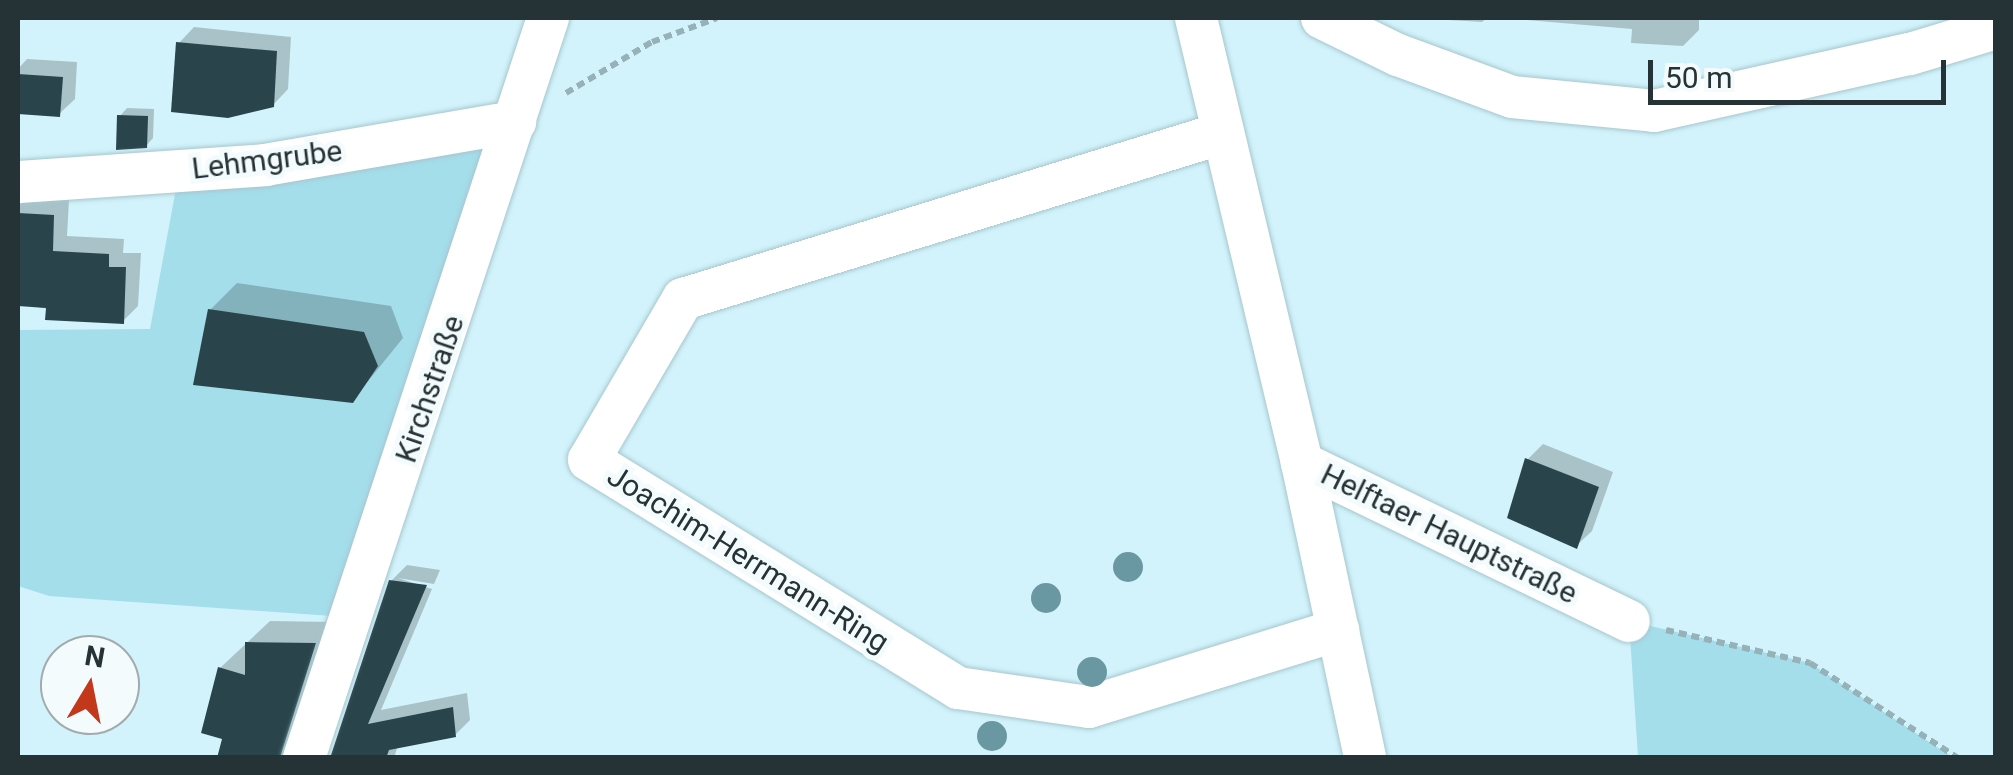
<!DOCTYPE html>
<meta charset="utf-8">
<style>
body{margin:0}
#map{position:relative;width:2013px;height:775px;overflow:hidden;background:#d2f3fb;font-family:Roboto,sans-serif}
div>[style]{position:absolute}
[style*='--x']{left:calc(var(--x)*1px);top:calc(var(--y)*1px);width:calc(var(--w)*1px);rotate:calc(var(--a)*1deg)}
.green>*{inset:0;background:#a4deeb}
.shadow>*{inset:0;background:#0003}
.building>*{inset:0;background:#29454b}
.path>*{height:6px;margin-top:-3px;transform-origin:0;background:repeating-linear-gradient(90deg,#96b1b7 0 8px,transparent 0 13px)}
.roads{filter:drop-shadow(0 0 2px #a7c6ce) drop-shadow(0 0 2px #a7c6ce)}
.minor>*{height:42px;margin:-21px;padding:0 21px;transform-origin:21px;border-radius:21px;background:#fff}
.trees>*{width:30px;height:30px;margin:-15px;border-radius:50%;background:#6a98a2}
span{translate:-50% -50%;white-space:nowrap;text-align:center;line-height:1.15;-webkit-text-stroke:10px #f4fbfc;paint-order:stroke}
.street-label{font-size:30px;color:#263336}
.frame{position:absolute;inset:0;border:20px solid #263336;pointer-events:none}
.north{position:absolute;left:40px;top:635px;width:100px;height:100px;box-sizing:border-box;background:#f4fbfc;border:2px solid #a2abad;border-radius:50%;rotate:10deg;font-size:28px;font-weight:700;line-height:40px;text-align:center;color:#263336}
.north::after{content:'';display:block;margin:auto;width:35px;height:45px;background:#c3381a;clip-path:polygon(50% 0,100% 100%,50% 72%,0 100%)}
.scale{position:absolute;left:1648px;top:60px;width:298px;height:45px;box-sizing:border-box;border:5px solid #263336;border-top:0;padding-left:12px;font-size:30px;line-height:35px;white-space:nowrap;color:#263336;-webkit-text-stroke:8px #f4fbfc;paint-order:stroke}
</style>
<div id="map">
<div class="green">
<i style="clip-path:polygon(502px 140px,332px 616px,49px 596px,18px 586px,18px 330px,150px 329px,177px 183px)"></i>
<i style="clip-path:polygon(1629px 621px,1810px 663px,1952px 757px,1638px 757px)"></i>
</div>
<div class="shadow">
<i style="clip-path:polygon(1415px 18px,1487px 18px,1482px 22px)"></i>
<i style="clip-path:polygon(1505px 18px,1699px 18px,1699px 30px,1683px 46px,1631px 43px,1632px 29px)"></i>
<i style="clip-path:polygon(194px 27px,291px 37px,288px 89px,273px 105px,179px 43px)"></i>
<i style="clip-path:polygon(27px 59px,77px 62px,75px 99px,59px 114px,18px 112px,18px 69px)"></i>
<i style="clip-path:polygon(127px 108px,154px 109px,153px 138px,146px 146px,120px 116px)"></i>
<i style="clip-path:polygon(26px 198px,69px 200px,67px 236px,124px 239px,123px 253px,141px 253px,138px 306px,123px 321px,18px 304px,18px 207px)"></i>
<i style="clip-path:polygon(237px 283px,391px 306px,403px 338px,352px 401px,210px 310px)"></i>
<i style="clip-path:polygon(1543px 444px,1613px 472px,1592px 531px,1576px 546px,1510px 517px,1528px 459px)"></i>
<i style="clip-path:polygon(407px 565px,440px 570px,434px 584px,398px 578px,432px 589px,381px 710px,467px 693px,470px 720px,455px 735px,398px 745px,394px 758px,333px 758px,391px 581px)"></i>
<i style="clip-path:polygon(270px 621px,336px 622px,302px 758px,228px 758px,220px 668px)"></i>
</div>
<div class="building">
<i style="clip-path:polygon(176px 42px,277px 51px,274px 107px,228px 118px,171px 112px)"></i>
<i style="clip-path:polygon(18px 74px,63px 77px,60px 117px,18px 114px)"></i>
<i style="clip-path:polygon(117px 115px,148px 116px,147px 148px,116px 150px)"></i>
<i style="clip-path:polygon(18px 213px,54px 215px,53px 251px,109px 254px,109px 267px,126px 267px,124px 324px,45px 320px,46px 308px,18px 306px)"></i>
<i style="clip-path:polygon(208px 309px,364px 332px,378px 366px,353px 403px,193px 385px)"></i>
<i style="clip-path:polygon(1525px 458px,1599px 487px,1577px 549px,1507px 518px)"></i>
<i style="clip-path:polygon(389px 580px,427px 585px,368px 724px,453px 707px,456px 737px,389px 750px,386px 758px,330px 758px)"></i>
<i style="clip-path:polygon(245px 642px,316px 643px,280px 758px,217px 758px,222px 739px,201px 733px,218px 667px,245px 675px)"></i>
</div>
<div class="path">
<i style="--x:566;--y:93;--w:100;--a:-30.7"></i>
<i style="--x:652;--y:42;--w:69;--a:-20.3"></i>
<i style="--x:1666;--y:630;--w:148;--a:12.9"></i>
<i style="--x:1810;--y:663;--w:176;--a:32.7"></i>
</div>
<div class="roads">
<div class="minor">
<i style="--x:1196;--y:18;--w:457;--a:76.6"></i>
<i style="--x:1302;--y:463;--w:363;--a:25.8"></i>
<i style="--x:1322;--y:18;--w:85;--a:26"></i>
<i style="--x:1398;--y:55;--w:121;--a:20.2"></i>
<i style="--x:1512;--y:97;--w:143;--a:5.6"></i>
<i style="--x:1654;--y:111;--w:262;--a:-12.6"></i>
<i style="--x:1910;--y:54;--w:90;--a:-16.8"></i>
<i style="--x:1223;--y:133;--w:565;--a:162.91"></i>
<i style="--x:683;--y:299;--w:186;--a:120.3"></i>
<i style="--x:589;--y:460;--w:434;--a:31.7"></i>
<i style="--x:958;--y:688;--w:132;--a:8.3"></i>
<i style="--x:1089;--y:707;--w:261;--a:-17.2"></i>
<i style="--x:18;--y:182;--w:248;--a:-3.9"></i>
<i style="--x:265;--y:165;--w:254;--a:-9.8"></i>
<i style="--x:1302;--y:463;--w:302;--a:77.9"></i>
<i style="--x:304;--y:758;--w:779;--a:-71.75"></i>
</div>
</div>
<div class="trees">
<i style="left:1128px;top:567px"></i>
<i style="left:1046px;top:598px"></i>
<i style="left:1092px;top:672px"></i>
<i style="left:992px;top:736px"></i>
</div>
<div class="street-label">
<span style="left:267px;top:160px;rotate:-7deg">Lehmgrube</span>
<span style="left:430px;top:389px;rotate:-71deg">Kirchstraße</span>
<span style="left:1449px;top:534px;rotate:26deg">Helftaer Hauptstraße</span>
<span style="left:748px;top:559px;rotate:32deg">Joachim-Herrmann-Ring</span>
</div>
<div class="frame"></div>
<div class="north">N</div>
<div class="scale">50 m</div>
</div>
